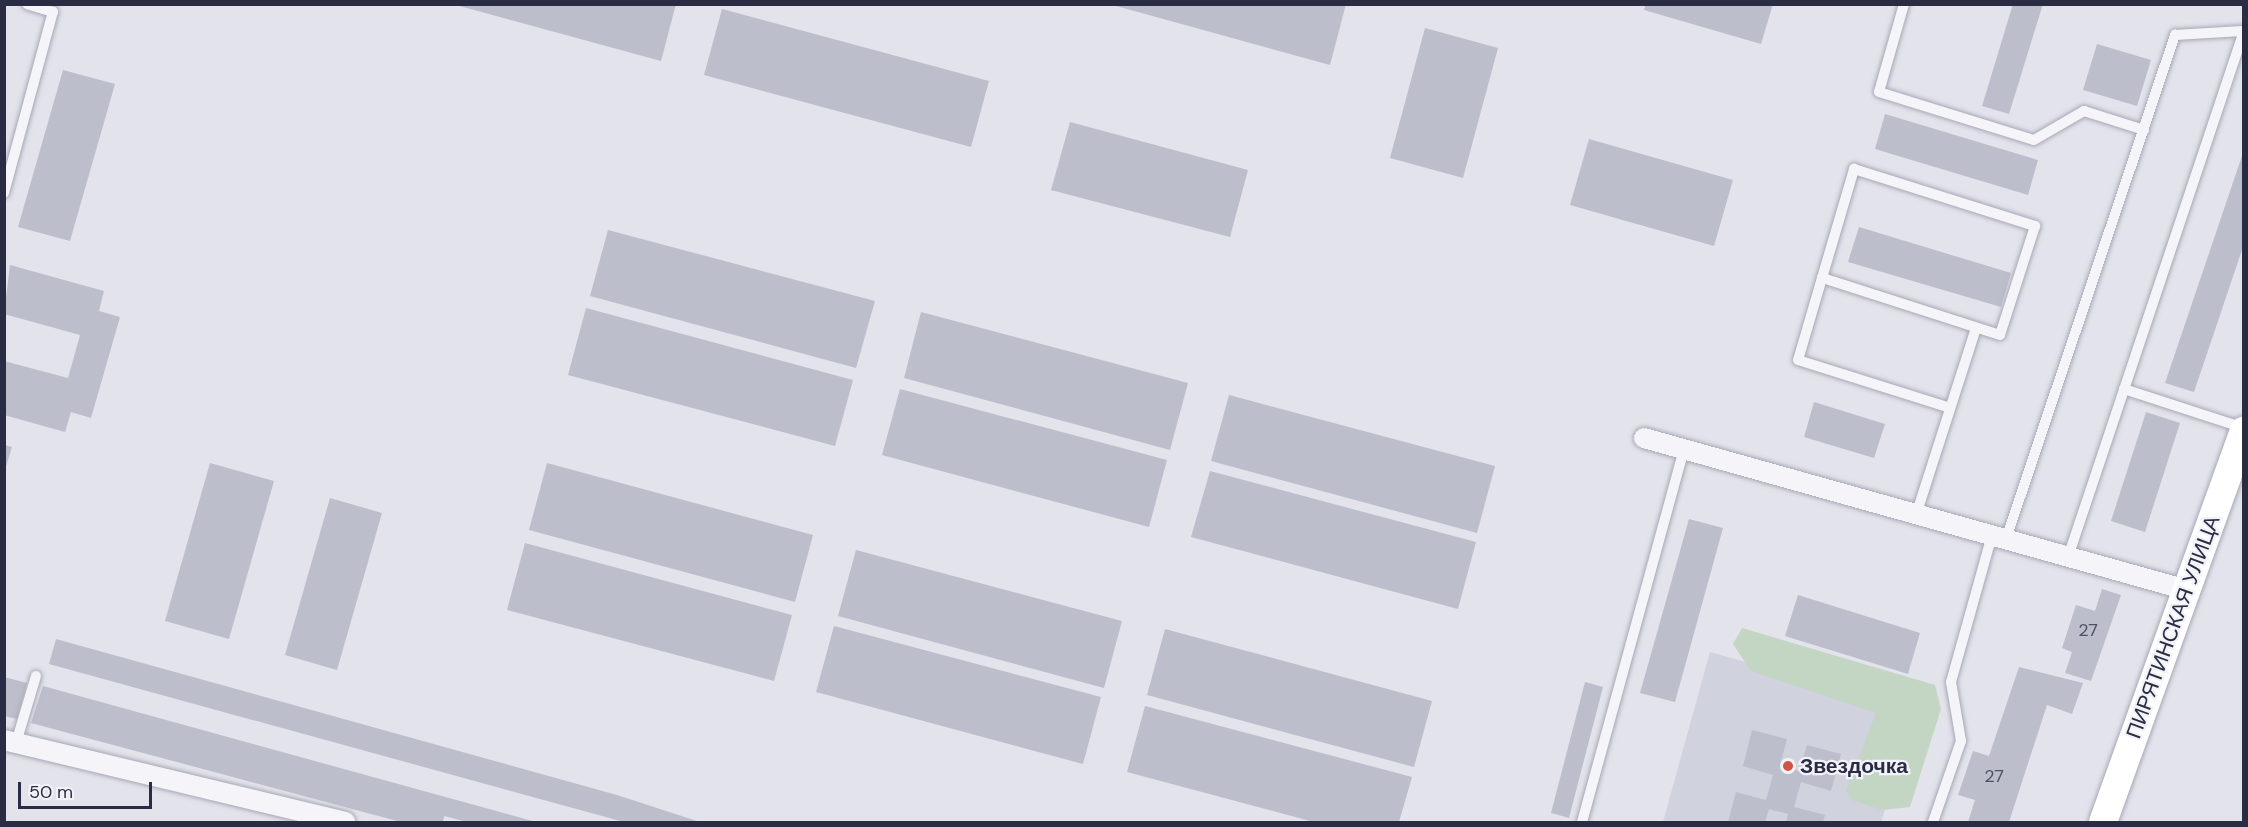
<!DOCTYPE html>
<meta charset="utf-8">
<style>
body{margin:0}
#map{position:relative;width:2248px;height:827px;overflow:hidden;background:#e2e3eb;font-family:"DM Sans",sans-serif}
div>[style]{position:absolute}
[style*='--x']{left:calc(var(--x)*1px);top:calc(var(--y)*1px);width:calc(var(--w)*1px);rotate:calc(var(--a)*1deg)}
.built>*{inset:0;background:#d0d2dd}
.green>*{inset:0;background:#c3d5c3}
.building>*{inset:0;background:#bcbecb}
.roads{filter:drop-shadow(0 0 2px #a7a8b5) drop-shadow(0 0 2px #a7a8b5)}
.lane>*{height:10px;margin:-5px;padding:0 5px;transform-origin:5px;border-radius:5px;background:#f5f5f9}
.street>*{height:20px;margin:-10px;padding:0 10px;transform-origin:10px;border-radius:10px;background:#f5f5f9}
.secondary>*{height:28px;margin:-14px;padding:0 14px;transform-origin:14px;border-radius:14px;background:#fff}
.dots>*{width:16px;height:16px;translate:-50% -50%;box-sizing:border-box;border:3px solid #f2f3f8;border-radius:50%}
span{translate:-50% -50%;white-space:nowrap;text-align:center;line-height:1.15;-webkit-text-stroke:4.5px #f2f3f8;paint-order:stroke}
.number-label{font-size:18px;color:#4e5065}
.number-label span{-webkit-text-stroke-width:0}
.street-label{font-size:21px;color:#292c43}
.poi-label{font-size:21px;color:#292c43;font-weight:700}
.left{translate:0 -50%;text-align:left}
.frame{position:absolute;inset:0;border:6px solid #292c43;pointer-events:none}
.scale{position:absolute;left:18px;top:782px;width:134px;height:27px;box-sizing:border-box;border:3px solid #292c43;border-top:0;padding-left:8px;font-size:18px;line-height:21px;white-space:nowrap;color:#292c43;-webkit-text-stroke:4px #f2f3f8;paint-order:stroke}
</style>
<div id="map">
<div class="built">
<i style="clip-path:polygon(1710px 652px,1917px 710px,1881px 822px,1663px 822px)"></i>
</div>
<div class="green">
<i style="clip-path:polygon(1742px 628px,1935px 685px,1941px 709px,1910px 807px,1882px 810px,1852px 800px,1846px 791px,1876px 713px,1751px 671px,1733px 644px)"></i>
</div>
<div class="building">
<i style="clip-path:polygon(452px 4px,676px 4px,661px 61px)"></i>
<i style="clip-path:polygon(1109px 4px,1346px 4px,1330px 65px)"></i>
<i style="clip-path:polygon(1646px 4px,1773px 4px,1761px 44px,1644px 10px)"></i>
<i style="clip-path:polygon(2013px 4px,2043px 4px,2009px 114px,1982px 106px)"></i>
<i style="clip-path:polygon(722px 9px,989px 81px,971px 147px,704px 75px)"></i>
<i style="clip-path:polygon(1425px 28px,1498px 48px,1463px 178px,1390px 158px)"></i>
<i style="clip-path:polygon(2097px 44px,2151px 60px,2137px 106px,2083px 90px)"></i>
<i style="clip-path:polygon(63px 70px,115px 84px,70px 241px,18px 227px)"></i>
<i style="clip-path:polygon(1885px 114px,2038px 160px,2028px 195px,1875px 149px)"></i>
<i style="clip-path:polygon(1070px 122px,1248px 170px,1230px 237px,1051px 190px)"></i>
<i style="clip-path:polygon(1589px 139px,1733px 180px,1714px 246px,1570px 205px)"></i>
<i style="clip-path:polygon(2244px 150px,2244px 244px,2194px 392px,2165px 383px)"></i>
<i style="clip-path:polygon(1859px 227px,2011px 273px,2001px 307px,1848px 262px)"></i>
<i style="clip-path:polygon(608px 230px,875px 301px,856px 368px,590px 296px)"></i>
<i style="clip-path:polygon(10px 265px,104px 291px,99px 311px,120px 317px,91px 418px,71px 412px,65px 432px,4px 415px,4px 361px,68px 378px,80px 335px,4px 314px)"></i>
<i style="clip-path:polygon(586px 308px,853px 380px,835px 446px,568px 375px)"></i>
<i style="clip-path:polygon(921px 312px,1188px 383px,1170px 450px,904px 378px)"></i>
<i style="clip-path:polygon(900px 389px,1167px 460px,1149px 527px,882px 455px)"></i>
<i style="clip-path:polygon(1229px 395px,1495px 466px,1477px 533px,1211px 461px)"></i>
<i style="clip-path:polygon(1814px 402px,1885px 424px,1874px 458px,1804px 437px)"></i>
<i style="clip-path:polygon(2146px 412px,2180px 423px,2145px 532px,2111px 521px)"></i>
<i style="clip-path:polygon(5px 445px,12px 447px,5px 470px)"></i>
<i style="clip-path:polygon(210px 463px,274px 481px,229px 639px,165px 621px)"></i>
<i style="clip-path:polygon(547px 463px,813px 535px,795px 602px,529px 530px)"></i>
<i style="clip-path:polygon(1210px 471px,1476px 542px,1458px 609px,1191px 537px)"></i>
<i style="clip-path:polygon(330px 498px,382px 513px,337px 670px,285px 655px)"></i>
<i style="clip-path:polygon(1689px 519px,1723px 528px,1675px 702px,1640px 693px)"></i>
<i style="clip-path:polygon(525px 543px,792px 615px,774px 681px,507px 610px)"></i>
<i style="clip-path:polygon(856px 550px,1122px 621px,1104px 688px,838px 616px)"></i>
<i style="clip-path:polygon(2102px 589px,2121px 595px,2091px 681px,2065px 673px,2072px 652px,2062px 648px,2076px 605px,2095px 611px)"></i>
<i style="clip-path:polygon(1798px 595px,1920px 633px,1908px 674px,1785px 636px)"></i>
<i style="clip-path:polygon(834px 626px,1101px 697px,1083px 764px,816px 692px)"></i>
<i style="clip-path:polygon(1165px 629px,1432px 701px,1414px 767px,1147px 695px)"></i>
<i style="clip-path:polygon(56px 639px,617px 795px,700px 822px,624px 822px,49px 664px)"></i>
<i style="clip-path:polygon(2019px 667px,2083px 683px,2072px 714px,2047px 705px,2009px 822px,1968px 822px,1975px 800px,1958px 795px,1973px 751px,1989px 756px)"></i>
<i style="clip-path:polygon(4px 677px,27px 683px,17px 719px,4px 716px)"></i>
<i style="clip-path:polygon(1585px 682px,1603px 687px,1569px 818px,1551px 813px)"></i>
<i style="clip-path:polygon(43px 686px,536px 822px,467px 822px,444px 816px,443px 822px,401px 822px,31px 723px)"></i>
<i style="clip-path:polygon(1145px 706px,1412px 777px,1399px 822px,1314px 822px,1127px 772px)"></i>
<i style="clip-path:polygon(1752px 730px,1787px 739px,1780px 766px,1799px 771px,1807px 745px,1841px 754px,1831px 791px,1801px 782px,1794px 807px,1825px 815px,1823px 822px,1786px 822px,1788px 814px,1769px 809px,1765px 822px,1728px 822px,1736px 792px,1766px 800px,1773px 775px,1743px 766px)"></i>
</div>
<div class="roads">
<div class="lane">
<i style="--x:1904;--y:4;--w:91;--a:105.9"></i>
<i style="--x:1879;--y:92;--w:162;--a:17.2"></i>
<i style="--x:2034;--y:140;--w:58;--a:-30.1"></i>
<i style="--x:2084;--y:111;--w:63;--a:17.6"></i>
<i style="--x:1854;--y:169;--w:190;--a:17.5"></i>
<i style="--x:2035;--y:226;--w:114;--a:107.8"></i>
<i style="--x:2000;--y:335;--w:187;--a:-162.2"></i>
<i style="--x:1822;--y:278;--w:114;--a:-73.6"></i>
<i style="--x:4;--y:193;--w:188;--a:-74.9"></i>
<i style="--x:53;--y:12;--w:27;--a:-163"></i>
<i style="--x:1822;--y:278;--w:85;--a:106.3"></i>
<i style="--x:1798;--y:360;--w:159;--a:17.5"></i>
<i style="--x:2124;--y:389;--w:126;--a:18"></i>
<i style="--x:1916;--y:515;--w:196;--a:-72.2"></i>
<i style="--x:2006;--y:539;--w:532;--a:-71.46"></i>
<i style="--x:2175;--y:35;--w:67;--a:-3.4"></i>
<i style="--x:2068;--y:557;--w:555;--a:-71.5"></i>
<i style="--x:16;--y:743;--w:70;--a:-73.4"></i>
<i style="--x:1582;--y:822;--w:387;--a:-74.7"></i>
<i style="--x:1933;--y:822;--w:86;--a:-70.9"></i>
<i style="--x:1961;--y:741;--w:60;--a:-99.6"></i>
<i style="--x:1951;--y:682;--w:153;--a:-74.4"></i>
</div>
<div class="street">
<i style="--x:1644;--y:438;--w:564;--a:15.64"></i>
<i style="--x:4;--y:740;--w:351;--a:13.5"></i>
</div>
<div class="secondary">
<i style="--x:2103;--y:822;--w:416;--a:-70.2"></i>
</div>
</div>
<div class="dots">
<i style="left:1788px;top:766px;background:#d25344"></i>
</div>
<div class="number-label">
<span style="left:2088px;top:630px">27</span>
<span style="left:1994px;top:776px">27</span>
</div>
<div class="street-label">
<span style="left:2173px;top:627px;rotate:-70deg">ПИРЯТИНСКАЯ УЛИЦА</span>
</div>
<div class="poi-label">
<span class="left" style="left:1800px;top:766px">Звездочка</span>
</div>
<div class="frame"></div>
<div class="scale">50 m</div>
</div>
